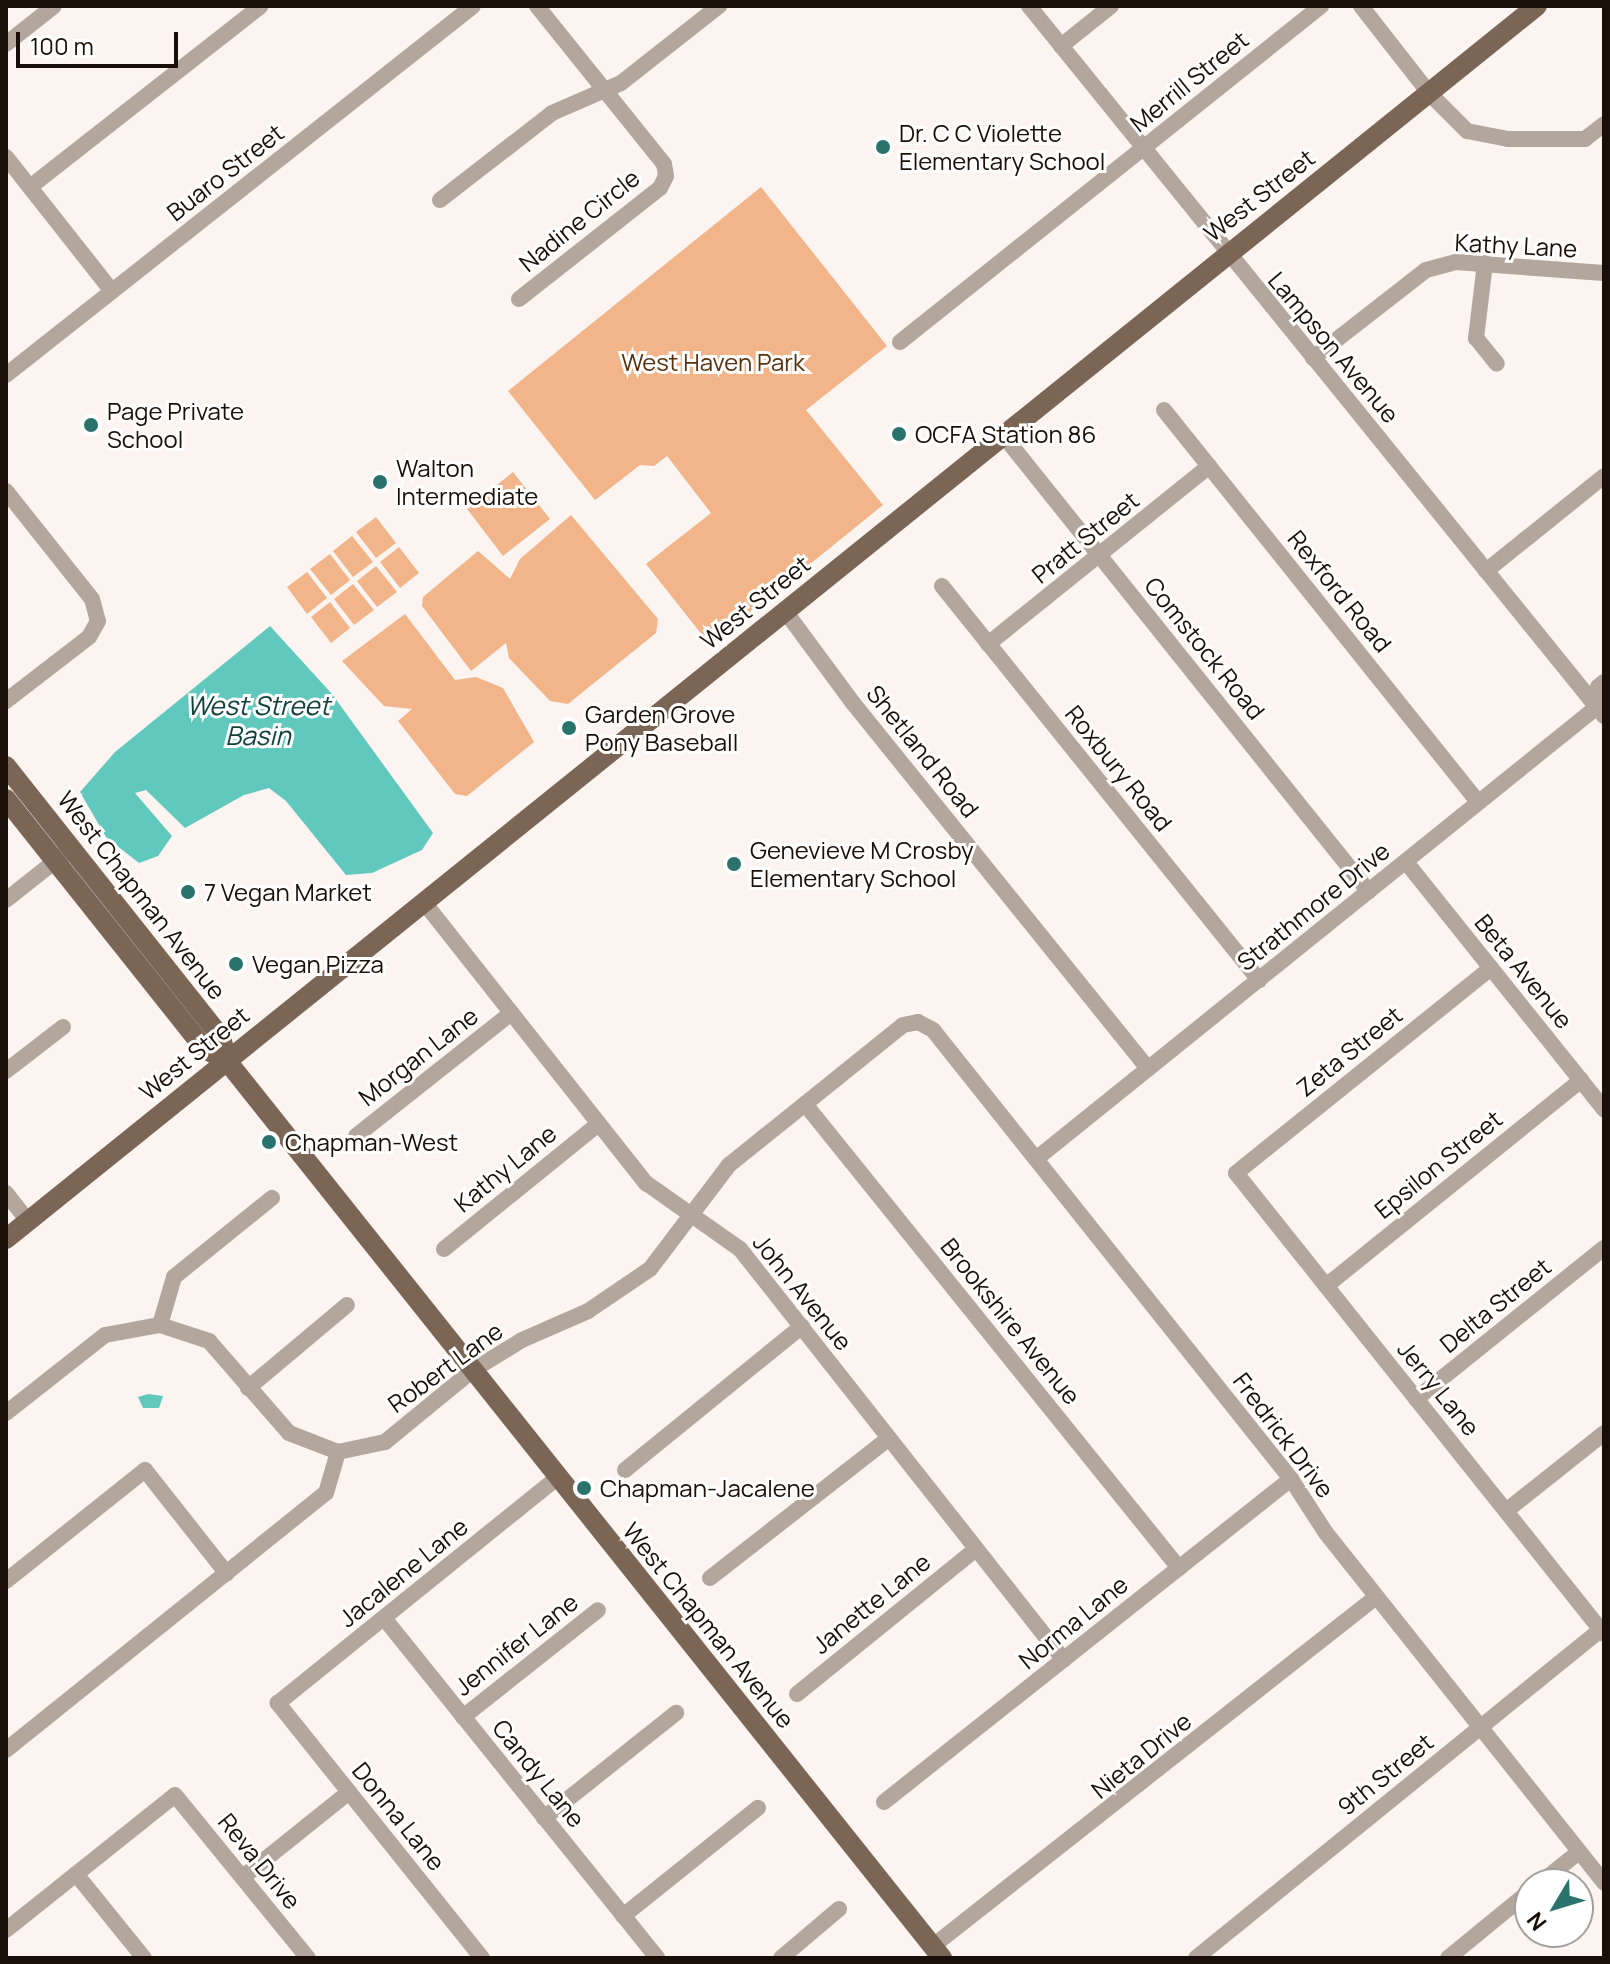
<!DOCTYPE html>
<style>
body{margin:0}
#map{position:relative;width:1610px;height:1964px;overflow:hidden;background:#fbf4f0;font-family:Manrope,sans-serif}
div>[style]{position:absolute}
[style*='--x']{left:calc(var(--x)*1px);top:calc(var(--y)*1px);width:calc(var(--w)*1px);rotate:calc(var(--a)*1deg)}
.green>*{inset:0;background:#f1b589}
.water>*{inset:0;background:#61c8be}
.minor>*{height:16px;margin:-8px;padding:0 8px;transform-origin:8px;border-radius:8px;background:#b3a69d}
.major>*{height:20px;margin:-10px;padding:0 10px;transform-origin:10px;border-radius:10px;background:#7b6555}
.dots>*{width:22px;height:22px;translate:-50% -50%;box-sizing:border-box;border:4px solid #fff;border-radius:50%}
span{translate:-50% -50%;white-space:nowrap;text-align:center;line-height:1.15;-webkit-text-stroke:6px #fff;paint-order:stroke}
.street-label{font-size:24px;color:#190f08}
.poi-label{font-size:24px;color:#190f08}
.left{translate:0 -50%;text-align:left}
.park-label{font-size:24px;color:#59300c}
.water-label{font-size:26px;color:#11413d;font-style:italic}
.frame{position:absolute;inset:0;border:8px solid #190f08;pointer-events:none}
.north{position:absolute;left:1514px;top:1868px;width:80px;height:80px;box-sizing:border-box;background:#fff;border:2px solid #a39f9c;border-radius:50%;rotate:232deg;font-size:22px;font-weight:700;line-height:32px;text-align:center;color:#190f08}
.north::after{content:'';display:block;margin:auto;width:28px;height:36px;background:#2a736c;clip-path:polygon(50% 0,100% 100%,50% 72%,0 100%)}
.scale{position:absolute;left:16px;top:32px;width:162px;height:36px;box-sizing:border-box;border:4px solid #190f08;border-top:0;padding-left:10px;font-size:24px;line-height:28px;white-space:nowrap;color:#190f08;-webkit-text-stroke:6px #fff;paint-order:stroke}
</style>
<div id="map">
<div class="green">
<i style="clip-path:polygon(761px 187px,887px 346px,806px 410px,883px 505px,710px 645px,646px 564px,711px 513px,667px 456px,654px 466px,640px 465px,595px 500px,508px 391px)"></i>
<i style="clip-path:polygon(513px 472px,550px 519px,503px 556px,467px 509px)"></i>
<i style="clip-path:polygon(571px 515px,658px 619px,656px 633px,568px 704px,550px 701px,509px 658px,506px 643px,471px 671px,422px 606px,423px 597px,478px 551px,510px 579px,520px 559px)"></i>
<i style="clip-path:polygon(376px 517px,396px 543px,376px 558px,356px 532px)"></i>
<i style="clip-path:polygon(352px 536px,373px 562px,353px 577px,333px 551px)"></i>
<i style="clip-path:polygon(399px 547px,419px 573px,400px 588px,380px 562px)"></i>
<i style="clip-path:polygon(330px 554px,350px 580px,331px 595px,310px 569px)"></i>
<i style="clip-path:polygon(376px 566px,397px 592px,377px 607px,357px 581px)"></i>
<i style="clip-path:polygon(307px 572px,327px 598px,307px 614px,287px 587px)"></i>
<i style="clip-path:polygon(353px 584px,374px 610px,354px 625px,334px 599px)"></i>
<i style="clip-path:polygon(330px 602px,350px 628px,331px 643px,311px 617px)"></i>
<i style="clip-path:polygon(405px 614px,455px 680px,476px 677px,503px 688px,534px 742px,467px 796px,455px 794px,398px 721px,412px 709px,384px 706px,342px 661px)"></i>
</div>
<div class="water">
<i style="clip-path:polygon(270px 626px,332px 694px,433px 833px,422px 850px,372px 873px,346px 875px,286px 801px,269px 788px,244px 795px,185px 828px,146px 790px,135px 793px,172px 836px,158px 856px,139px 863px,106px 837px,80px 792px,115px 752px)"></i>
<i style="clip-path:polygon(148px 1394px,163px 1396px,159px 1408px,143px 1408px,138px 1397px)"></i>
</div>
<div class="minor">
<i style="--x:1029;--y:6;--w:914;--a:51"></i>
<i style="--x:1361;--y:6;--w:110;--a:52"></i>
<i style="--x:1429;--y:93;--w:54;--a:45"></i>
<i style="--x:1467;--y:131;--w:42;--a:11"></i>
<i style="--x:1508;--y:139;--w:77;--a:0"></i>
<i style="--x:1585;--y:139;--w:24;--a:-38"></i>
<i style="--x:6;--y:44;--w:61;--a:-38.4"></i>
<i style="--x:1061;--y:46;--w:64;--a:-38.7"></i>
<i style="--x:6;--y:157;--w:171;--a:51.7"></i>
<i style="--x:30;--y:187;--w:293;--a:-38.1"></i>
<i style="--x:440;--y:200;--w:142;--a:-37.8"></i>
<i style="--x:552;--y:113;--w:75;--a:-23.5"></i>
<i style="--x:621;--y:83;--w:125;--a:-38.2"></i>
<i style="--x:1485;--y:263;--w:76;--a:96.8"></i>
<i style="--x:1476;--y:338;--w:33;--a:51"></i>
<i style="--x:519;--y:299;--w:179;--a:-38.2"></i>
<i style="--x:660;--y:188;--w:13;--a:-63"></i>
<i style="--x:666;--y:176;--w:12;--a:-99"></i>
<i style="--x:664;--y:164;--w:203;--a:-128.8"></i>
<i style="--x:900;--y:342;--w:539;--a:-38.59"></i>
<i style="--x:1313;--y:358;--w:143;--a:-37.9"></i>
<i style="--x:1426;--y:270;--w:31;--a:-15"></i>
<i style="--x:1456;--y:262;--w:148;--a:4.3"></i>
<i style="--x:6;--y:375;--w:595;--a:-38.31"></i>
<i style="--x:1164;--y:410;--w:502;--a:51.3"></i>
<i style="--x:1003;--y:435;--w:585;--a:51.31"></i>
<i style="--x:6;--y:491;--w:138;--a:51.5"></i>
<i style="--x:92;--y:599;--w:23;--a:75"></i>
<i style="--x:98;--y:621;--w:18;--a:119"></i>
<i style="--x:89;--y:637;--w:105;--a:142.4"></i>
<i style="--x:1486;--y:571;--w:151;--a:-38.8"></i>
<i style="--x:942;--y:586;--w:506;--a:51.18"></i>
<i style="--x:785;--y:611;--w:114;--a:53.5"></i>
<i style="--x:853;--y:703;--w:470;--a:51.1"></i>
<i style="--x:988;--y:644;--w:284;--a:-38.8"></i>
<i style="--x:1406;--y:862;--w:317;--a:51.3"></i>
<i style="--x:6;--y:900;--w:74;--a:-38.4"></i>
<i style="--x:423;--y:901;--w:360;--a:51.7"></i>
<i style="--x:646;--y:1183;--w:115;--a:35.1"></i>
<i style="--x:740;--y:1249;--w:523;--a:51.75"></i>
<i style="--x:1491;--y:968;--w:327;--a:141.2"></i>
<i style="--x:1236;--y:1173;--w:590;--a:51.4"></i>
<i style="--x:6;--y:1071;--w:72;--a:-37.7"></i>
<i style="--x:805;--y:1104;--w:596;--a:51.13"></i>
<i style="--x:356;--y:1136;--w:196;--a:-38.4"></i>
<i style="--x:1036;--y:1159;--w:720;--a:-38.86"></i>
<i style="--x:1597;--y:707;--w:20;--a:-87"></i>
<i style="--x:1598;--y:687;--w:8;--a:-40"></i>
<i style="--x:6;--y:1193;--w:36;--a:52"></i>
<i style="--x:444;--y:1249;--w:197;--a:-39"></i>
<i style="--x:1326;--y:1286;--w:328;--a:-38.9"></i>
<i style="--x:160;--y:1325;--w:52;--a:18.1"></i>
<i style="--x:209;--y:1341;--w:122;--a:49"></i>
<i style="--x:289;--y:1433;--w:53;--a:21.2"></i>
<i style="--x:248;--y:1388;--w:129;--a:-40"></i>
<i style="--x:1416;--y:1399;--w:241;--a:-38.8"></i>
<i style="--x:6;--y:1413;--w:126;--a:-38.2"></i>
<i style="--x:105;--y:1335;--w:56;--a:-10.3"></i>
<i style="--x:160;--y:1325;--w:50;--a:-73.7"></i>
<i style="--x:174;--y:1277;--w:126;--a:-38.9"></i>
<i style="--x:625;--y:1470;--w:228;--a:-39.1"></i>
<i style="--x:1506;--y:1511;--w:125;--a:-38.5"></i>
<i style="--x:710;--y:1578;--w:226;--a:-38"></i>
<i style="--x:6;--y:1581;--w:178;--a:-38.6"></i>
<i style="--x:145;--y:1470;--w:132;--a:51.7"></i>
<i style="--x:384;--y:1618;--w:436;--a:51.2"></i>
<i style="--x:797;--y:1694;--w:229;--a:-39"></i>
<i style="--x:463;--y:1717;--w:172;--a:-38.4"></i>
<i style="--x:6;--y:1750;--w:410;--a:-38.8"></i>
<i style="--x:326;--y:1493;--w:43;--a:-73.7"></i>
<i style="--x:338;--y:1452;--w:48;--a:-12"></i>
<i style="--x:385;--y:1442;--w:114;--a:-39.3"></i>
<i style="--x:473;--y:1370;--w:57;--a:-31.5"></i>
<i style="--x:522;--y:1340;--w:72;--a:-23.7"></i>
<i style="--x:588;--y:1311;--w:75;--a:-34.1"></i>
<i style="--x:650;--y:1269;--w:131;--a:-52.8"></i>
<i style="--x:729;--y:1165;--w:223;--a:-38.8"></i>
<i style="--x:903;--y:1025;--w:15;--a:-11"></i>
<i style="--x:918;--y:1022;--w:17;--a:28"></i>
<i style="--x:933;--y:1030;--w:574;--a:51.43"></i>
<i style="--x:1291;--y:1479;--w:64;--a:57.1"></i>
<i style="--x:1326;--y:1533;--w:447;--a:51.5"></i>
<i style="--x:884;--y:1802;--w:520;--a:-38.44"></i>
<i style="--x:544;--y:1818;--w:169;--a:-38.5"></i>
<i style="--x:76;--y:1874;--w:108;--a:51"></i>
<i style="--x:243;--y:1877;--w:136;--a:-38.7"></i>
<i style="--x:1539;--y:1884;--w:51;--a:-38.7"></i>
<i style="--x:623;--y:1916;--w:173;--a:-38.7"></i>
<i style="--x:6;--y:1930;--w:216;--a:-38.6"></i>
<i style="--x:175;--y:1795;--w:210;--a:50.8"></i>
<i style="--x:933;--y:1946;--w:564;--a:-38.23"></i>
<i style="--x:482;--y:1958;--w:327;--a:-128.7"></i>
<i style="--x:278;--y:1703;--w:360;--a:-38.9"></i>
<i style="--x:781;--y:1958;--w:76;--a:-40.2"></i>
<i style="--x:1196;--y:1958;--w:525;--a:-39.05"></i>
<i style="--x:1448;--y:1958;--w:106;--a:-39.3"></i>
</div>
<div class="major">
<i style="--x:6;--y:766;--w:346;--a:51.6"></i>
<i style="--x:221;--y:1037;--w:25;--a:76"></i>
<i style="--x:6;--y:799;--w:320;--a:51.5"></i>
<i style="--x:205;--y:1049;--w:25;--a:29"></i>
<i style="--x:227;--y:1061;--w:1147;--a:51.44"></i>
<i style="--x:6;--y:1239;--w:1966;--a:-38.85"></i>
</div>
<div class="dots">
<i style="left:883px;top:147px;background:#2a736c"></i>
<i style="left:91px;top:425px;background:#2a736c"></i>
<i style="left:899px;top:434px;background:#2a736c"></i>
<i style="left:380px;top:482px;background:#2a736c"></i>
<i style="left:569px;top:728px;background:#2a736c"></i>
<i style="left:734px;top:864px;background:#2a736c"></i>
<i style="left:188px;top:892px;background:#2a736c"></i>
<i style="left:236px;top:964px;background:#2a736c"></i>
<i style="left:269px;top:1142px;background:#2a736c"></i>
<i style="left:584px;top:1488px;background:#2a736c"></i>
</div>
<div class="street-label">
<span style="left:1189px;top:81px;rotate:-39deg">Merrill Street</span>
<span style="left:225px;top:172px;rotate:-38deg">Buaro Street</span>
<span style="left:1259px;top:195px;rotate:-38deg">West Street</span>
<span style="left:579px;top:220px;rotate:-39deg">Nadine Circle</span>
<span style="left:1516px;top:245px;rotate:3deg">Kathy Lane</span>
<span style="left:1334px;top:347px;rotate:50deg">Lampson Avenue</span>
<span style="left:1085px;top:537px;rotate:-39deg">Pratt Street</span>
<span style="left:1340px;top:591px;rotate:51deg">Rexford Road</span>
<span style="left:755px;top:602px;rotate:-39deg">West Street</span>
<span style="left:1205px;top:648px;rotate:51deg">Comstock Road</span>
<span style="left:923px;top:751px;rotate:51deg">Shetland Road</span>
<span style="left:1119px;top:768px;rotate:51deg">Roxbury Road</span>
<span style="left:142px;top:895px;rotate:52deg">West Chapman Avenue</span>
<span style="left:1313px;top:906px;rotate:-39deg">Strathmore Drive</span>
<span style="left:1524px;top:971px;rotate:51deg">Beta Avenue</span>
<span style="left:1349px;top:1051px;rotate:-39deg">Zeta Street</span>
<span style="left:194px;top:1053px;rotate:-39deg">West Street</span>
<span style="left:418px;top:1056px;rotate:-38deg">Morgan Lane</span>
<span style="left:1438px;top:1164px;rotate:-39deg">Epsilon Street</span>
<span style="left:505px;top:1168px;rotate:-39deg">Kathy Lane</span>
<span style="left:803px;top:1292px;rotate:51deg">John Avenue</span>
<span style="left:1495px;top:1305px;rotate:-39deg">Delta Street</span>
<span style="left:1011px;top:1321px;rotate:51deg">Brookshire Avenue</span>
<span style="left:445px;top:1367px;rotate:-36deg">Robert Lane</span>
<span style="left:1439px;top:1388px;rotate:51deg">Jerry Lane</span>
<span style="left:1284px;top:1435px;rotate:53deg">Fredrick Drive</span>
<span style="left:403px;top:1572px;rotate:-39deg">Jacalene Lane</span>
<span style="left:871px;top:1603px;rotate:-39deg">Janette Lane</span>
<span style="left:1073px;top:1622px;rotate:-39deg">Norma Lane</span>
<span style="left:709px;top:1625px;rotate:51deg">West Chapman Avenue</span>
<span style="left:516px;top:1644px;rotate:-38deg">Jennifer Lane</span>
<span style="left:1141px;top:1755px;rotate:-39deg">Nieta Drive</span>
<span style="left:539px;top:1773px;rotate:51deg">Candy Lane</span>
<span style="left:1385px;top:1774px;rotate:-39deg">9th Street</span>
<span style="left:399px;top:1816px;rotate:51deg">Donna Lane</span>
<span style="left:260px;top:1861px;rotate:51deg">Reva Drive</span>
</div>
<div class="poi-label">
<span class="left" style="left:899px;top:147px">Dr. C C Violette<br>Elementary School</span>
<span class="left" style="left:107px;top:425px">Page Private<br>School</span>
<span class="left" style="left:915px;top:434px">OCFA Station 86</span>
<span class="left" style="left:396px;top:482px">Walton<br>Intermediate</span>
<span class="left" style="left:585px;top:728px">Garden Grove<br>Pony Baseball</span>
<span class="left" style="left:750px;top:864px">Genevieve M Crosby<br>Elementary School</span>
<span class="left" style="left:204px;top:892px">7 Vegan Market</span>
<span class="left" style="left:252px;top:964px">Vegan Pizza</span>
<span class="left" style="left:285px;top:1142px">Chapman-West</span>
<span class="left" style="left:600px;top:1488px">Chapman-Jacalene</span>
</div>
<div class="park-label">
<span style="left:713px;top:362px">West Haven Park</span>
</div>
<div class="water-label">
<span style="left:258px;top:721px">West Street<br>Basin</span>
</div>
<div class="frame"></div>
<div class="north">N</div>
<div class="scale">100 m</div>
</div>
